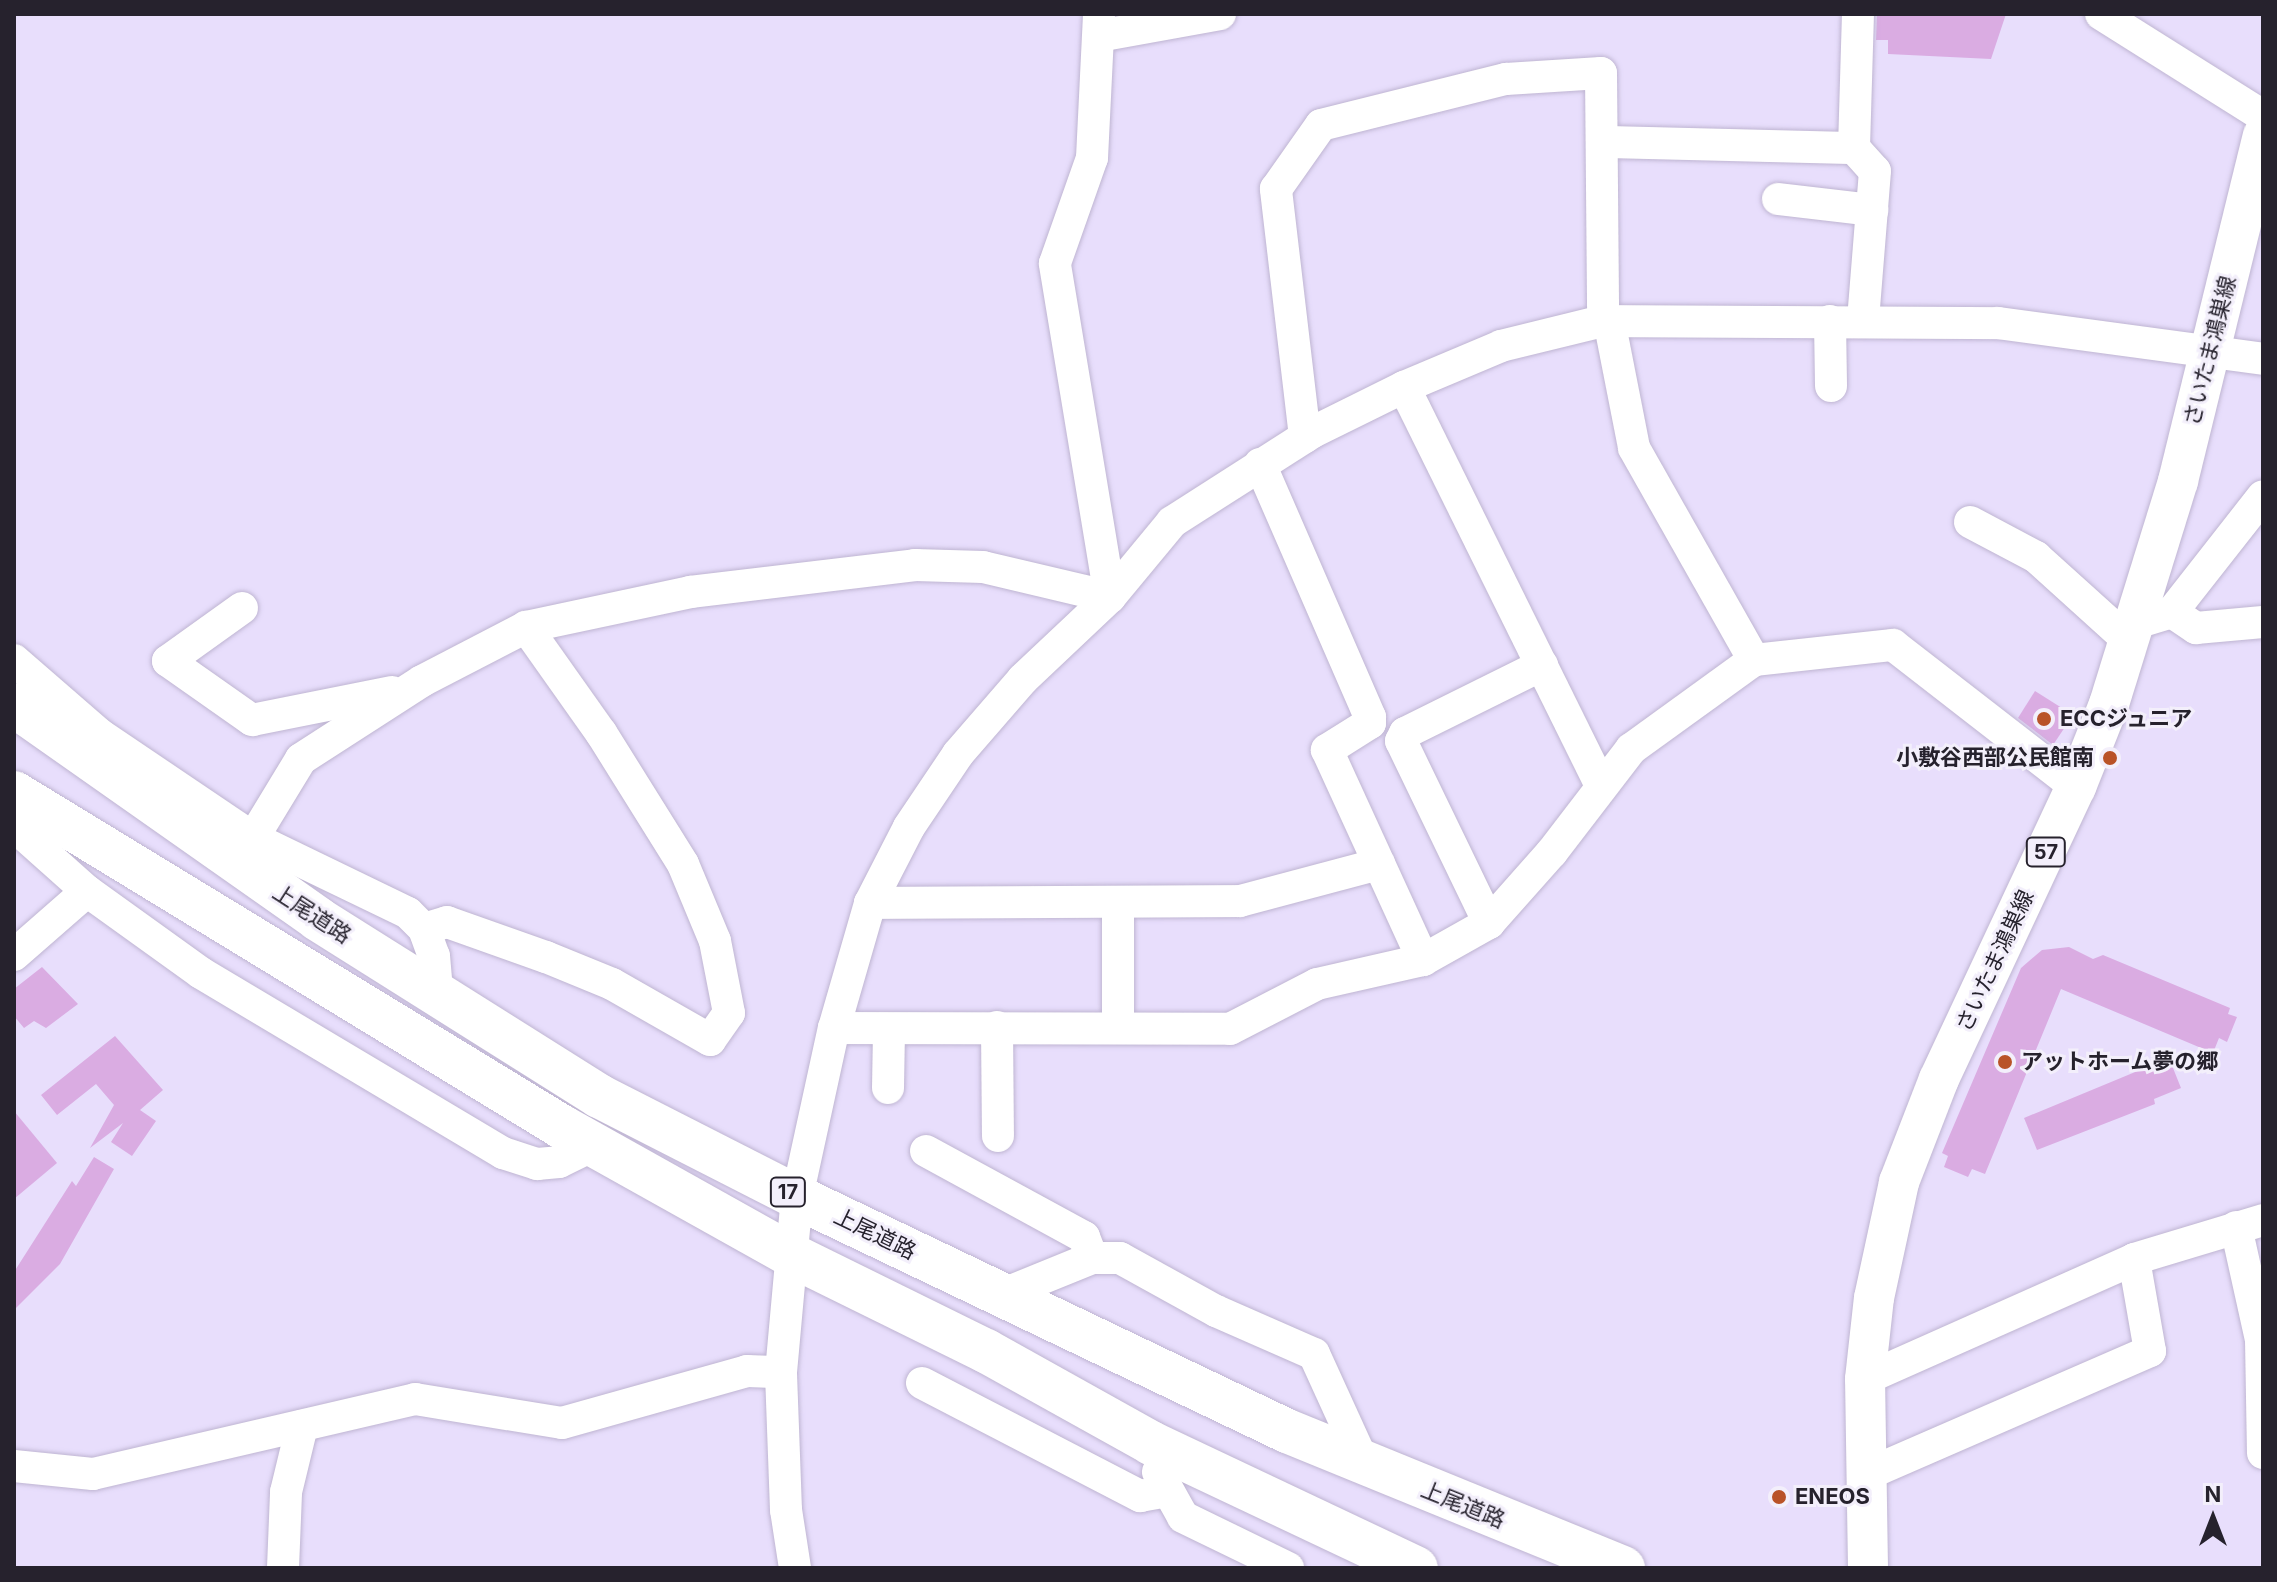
<!DOCTYPE html>
<meta charset="utf-8">
<style>
body{margin:0}
#map{position:relative;width:2277px;height:1582px;overflow:hidden;background:#e8defc;font-family:Inter,"Noto Sans JP",sans-serif}
div>[style]{position:absolute}
[style*='--x']{left:calc(var(--x)*1px);top:calc(var(--y)*1px);width:calc(var(--w)*1px);rotate:calc(var(--a)*1deg)}
.building>*{inset:0;background:#daace2}
.roads{filter:drop-shadow(0 0 2px #bfb5d2) drop-shadow(0 0 2px #bfb5d2)}
.minor>*{height:32px;margin:-16px;padding:0 16px;transform-origin:16px;border-radius:16px;background:#fff}
.major>*{height:40px;margin:-20px;padding:0 20px;transform-origin:20px;border-radius:20px;background:#fff}
.highway>*{height:44px;margin:-22px;padding:0 22px;transform-origin:22px;border-radius:22px;background:#fff}
.dots>*{width:22px;height:22px;translate:-50% -50%;box-sizing:border-box;border:4px solid #f3effb;border-radius:50%}
span{translate:-50% -50%;white-space:nowrap;text-align:center;line-height:1.15;-webkit-text-stroke:6px #f3effb;paint-order:stroke}
.shield-label span{padding:2px 6px;background:#f3effb;border:2px solid;border-radius:6px;-webkit-text-stroke-width:0}
.shield-label{font-size:20px;color:#26222d;font-weight:700}
.street-label{font-size:22px;color:#26222d}
.poi-label{font-size:22px;color:#26222d;font-weight:700}
.left{translate:0 -50%;text-align:left}
.right{translate:-100% -50%;text-align:right}
.frame{position:absolute;inset:0;border:16px solid #26222d;pointer-events:none}
.north{position:absolute;left:2173px;top:1478px;width:80px;height:80px;-webkit-text-stroke:6px #f3effb;paint-order:stroke;rotate:0deg;font-size:22px;font-weight:700;line-height:32px;text-align:center;color:#26222d}
.north::after{content:'';display:block;margin:auto;width:28px;height:36px;background:#26222d;clip-path:polygon(50% 0,100% 100%,50% 72%,0 100%)}
</style>
<div id="map">
<div class="building">
<i style="clip-path:polygon(1877px 14px,2006px 14px,1991px 59px,1888px 54px,1888px 40px,1876px 40px)"></i>
<i style="clip-path:polygon(2035px 691px,2073px 715px,2053px 745px,2018px 718px)"></i>
<i style="clip-path:polygon(2069px 947px,2093px 959px,2103px 955px,2230px 1008px,2228px 1014px,2237px 1017px,2227px 1042px,2219px 1038px,2213px 1053px,2061px 989px,1985px 1174px,1972px 1169px,1968px 1177px,1944px 1167px,1948px 1156px,1942px 1153px,2021px 968px,2042px 950px)"></i>
<i style="clip-path:polygon(42px 967px,78px 1004px,46px 1028px,34px 1021px,24px 1028px,14px 1016px,14px 989px)"></i>
<i style="clip-path:polygon(115px 1036px,163px 1090px,140px 1110px,156px 1121px,132px 1156px,111px 1142px,123px 1123px,90px 1148px,114px 1105px,96px 1084px,57px 1115px,41px 1095px)"></i>
<i style="clip-path:polygon(2169px 1058px,2181px 1088px,2154px 1099px,2155px 1104px,2037px 1150px,2024px 1118px)"></i>
<i style="clip-path:polygon(14px 1111px,57px 1163px,14px 1199px)"></i>
<i style="clip-path:polygon(94px 1157px,114px 1169px,60px 1264px,14px 1310px,14px 1272px,72px 1181px,76px 1186px)"></i>
</div>
<div class="roads">
<div class="minor">
<i style="--x:2101;--y:14;--w:191;--a:32.2"></i>
<i style="--x:1099;--y:36;--w:123;--a:-10.3"></i>
<i style="--x:1604;--y:142;--w:250;--a:1.4"></i>
<i style="--x:1854;--y:148;--w:134;--a:-88.3"></i>
<i style="--x:1854;--y:148;--w:31;--a:48"></i>
<i style="--x:1875;--y:171;--w:150;--a:94.6"></i>
<i style="--x:1778;--y:199;--w:95;--a:6.7"></i>
<i style="--x:1609;--y:320;--w:130;--a:78.9"></i>
<i style="--x:1634;--y:448;--w:244;--a:60.5"></i>
<i style="--x:1830;--y:321;--w:65;--a:89.1"></i>
<i style="--x:1404;--y:387;--w:444;--a:63.7"></i>
<i style="--x:1305;--y:437;--w:250;--a:-96.7"></i>
<i style="--x:1276;--y:189;--w:78;--a:-54.9"></i>
<i style="--x:1321;--y:125;--w:191;--a:-14"></i>
<i style="--x:1506;--y:79;--w:95;--a:-3.6"></i>
<i style="--x:1601;--y:73;--w:248;--a:89.5"></i>
<i style="--x:1260;--y:464;--w:276;--a:66.5"></i>
<i style="--x:1370;--y:717;--w:6;--a:90"></i>
<i style="--x:1370;--y:723;--w:51;--a:147.9"></i>
<i style="--x:1327;--y:750;--w:231;--a:65.4"></i>
<i style="--x:1970;--y:522;--w:75;--a:27.9"></i>
<i style="--x:2036;--y:557;--w:127;--a:42.1"></i>
<i style="--x:242;--y:608;--w:91;--a:144.4"></i>
<i style="--x:168;--y:661;--w:103;--a:35.1"></i>
<i style="--x:252;--y:720;--w:143;--a:-11.3"></i>
<i style="--x:2172;--y:612;--w:29;--a:34"></i>
<i style="--x:2196;--y:628;--w:67;--a:-5.1"></i>
<i style="--x:2136;--y:623;--w:38;--a:-17"></i>
<i style="--x:2172;--y:612;--w:147;--a:-51.9"></i>
<i style="--x:14;--y:660;--w:113;--a:41"></i>
<i style="--x:99;--y:734;--w:186;--a:34"></i>
<i style="--x:253;--y:838;--w:172;--a:25.8"></i>
<i style="--x:408;--y:913;--w:23;--a:45"></i>
<i style="--x:424;--y:929;--w:29;--a:70"></i>
<i style="--x:434;--y:956;--w:36;--a:85"></i>
<i style="--x:14;--y:826;--w:98;--a:41.7"></i>
<i style="--x:87;--y:891;--w:140;--a:35.7"></i>
<i style="--x:201;--y:973;--w:352;--a:30.8"></i>
<i style="--x:503;--y:1153;--w:36;--a:18"></i>
<i style="--x:537;--y:1164;--w:22;--a:-5"></i>
<i style="--x:559;--y:1162;--w:39;--a:-26"></i>
<i style="--x:253;--y:838;--w:92;--a:-58.7"></i>
<i style="--x:301;--y:759;--w:144;--a:-32.8"></i>
<i style="--x:422;--y:681;--w:117;--a:-27.4"></i>
<i style="--x:526;--y:627;--w:168;--a:-12"></i>
<i style="--x:690;--y:592;--w:227;--a:-6.8"></i>
<i style="--x:915;--y:565;--w:68;--a:1.7"></i>
<i style="--x:983;--y:567;--w:130;--a:13.3"></i>
<i style="--x:1110;--y:597;--w:338;--a:-99.4"></i>
<i style="--x:1055;--y:263;--w:111;--a:-70.6"></i>
<i style="--x:1092;--y:158;--w:144;--a:-87.2"></i>
<i style="--x:1118;--y:902;--w:124;--a:90"></i>
<i style="--x:870;--y:903;--w:370;--a:-0.3"></i>
<i style="--x:1240;--y:901;--w:144;--a:-14.9"></i>
<i style="--x:1489;--y:923;--w:202;--a:-115.8"></i>
<i style="--x:1401;--y:741;--w:9;--a:-63"></i>
<i style="--x:1405;--y:733;--w:153;--a:-26.4"></i>
<i style="--x:424;--y:929;--w:24;--a:-17"></i>
<i style="--x:447;--y:922;--w:105;--a:19.5"></i>
<i style="--x:546;--y:957;--w:71;--a:22.2"></i>
<i style="--x:612;--y:984;--w:113;--a:29.7"></i>
<i style="--x:710;--y:1040;--w:33;--a:-55"></i>
<i style="--x:729;--y:1013;--w:73;--a:-101"></i>
<i style="--x:715;--y:941;--w:83;--a:-112.6"></i>
<i style="--x:683;--y:864;--w:155;--a:-122"></i>
<i style="--x:601;--y:733;--w:130;--a:-125.3"></i>
<i style="--x:14;--y:955;--w:97;--a:-41.2"></i>
<i style="--x:997;--y:1027;--w:109;--a:89.5"></i>
<i style="--x:834;--y:1028;--w:396;--a:0.1"></i>
<i style="--x:1230;--y:1029;--w:98;--a:-27.3"></i>
<i style="--x:1317;--y:984;--w:109;--a:-12.8"></i>
<i style="--x:1423;--y:960;--w:76;--a:-29.3"></i>
<i style="--x:1489;--y:923;--w:95;--a:-48.4"></i>
<i style="--x:1552;--y:852;--w:130;--a:-52.5"></i>
<i style="--x:1631;--y:749;--w:152;--a:-35.9"></i>
<i style="--x:1754;--y:660;--w:140;--a:-6.2"></i>
<i style="--x:1893;--y:645;--w:232;--a:37.8"></i>
<i style="--x:888;--y:1088;--w:59;--a:-89"></i>
<i style="--x:926;--y:1151;--w:180;--a:28.6"></i>
<i style="--x:1084;--y:1237;--w:22;--a:69"></i>
<i style="--x:2236;--y:1227;--w:116;--a:77.5"></i>
<i style="--x:2261;--y:1340;--w:113;--a:89"></i>
<i style="--x:1001;--y:1295;--w:98;--a:-22.1"></i>
<i style="--x:1092;--y:1258;--w:28;--a:0"></i>
<i style="--x:1120;--y:1258;--w:110;--a:28.9"></i>
<i style="--x:1216;--y:1311;--w:107;--a:23.7"></i>
<i style="--x:1314;--y:1354;--w:123;--a:65.5"></i>
<i style="--x:1865;--y:1379;--w:295;--a:-24"></i>
<i style="--x:2134;--y:1259;--w:135;--a:-16.8"></i>
<i style="--x:922;--y:1383;--w:246;--a:27.4"></i>
<i style="--x:1140;--y:1496;--w:27;--a:-10"></i>
<i style="--x:14;--y:1466;--w:79;--a:5.8"></i>
<i style="--x:93;--y:1474;--w:331;--a:-13.1"></i>
<i style="--x:415;--y:1399;--w:149;--a:9.3"></i>
<i style="--x:562;--y:1423;--w:192;--a:-15.7"></i>
<i style="--x:747;--y:1371;--w:34;--a:2"></i>
<i style="--x:1158;--y:1472;--w:51;--a:60.9"></i>
<i style="--x:1183;--y:1517;--w:117;--a:25.9"></i>
<i style="--x:1863;--y:1476;--w:313;--a:-23.5"></i>
<i style="--x:2150;--y:1351;--w:93;--a:-99.9"></i>
<i style="--x:283;--y:1568;--w:76;--a:-87.7"></i>
<i style="--x:286;--y:1492;--w:68;--a:-76.4"></i>
<i style="--x:795;--y:1568;--w:59;--a:-98.8"></i>
<i style="--x:786;--y:1510;--w:138;--a:-92.1"></i>
<i style="--x:781;--y:1372;--w:176;--a:-84.8"></i>
<i style="--x:797;--y:1197;--w:173;--a:-77.7"></i>
<i style="--x:834;--y:1028;--w:130;--a:-73.9"></i>
<i style="--x:870;--y:903;--w:85;--a:-62.8"></i>
<i style="--x:909;--y:827;--w:88;--a:-56.1"></i>
<i style="--x:958;--y:754;--w:99;--a:-49.1"></i>
<i style="--x:1023;--y:679;--w:120;--a:-43.3"></i>
<i style="--x:1110;--y:597;--w:97;--a:-50.4"></i>
<i style="--x:1172;--y:522;--w:165;--a:-32.6"></i>
<i style="--x:1311;--y:433;--w:104;--a:-26.3"></i>
<i style="--x:1404;--y:387;--w:105;--a:-22.9"></i>
<i style="--x:1501;--y:346;--w:105;--a:-13.8"></i>
<i style="--x:1603;--y:321;--w:395;--a:0.3"></i>
<i style="--x:1998;--y:323;--w:267;--a:7.7"></i>
</div>
<div class="major">
<i style="--x:1868;--y:1568;--w:189;--a:-90.9"></i>
<i style="--x:1865;--y:1379;--w:81;--a:-83.7"></i>
<i style="--x:1874;--y:1298;--w:119;--a:-77.8"></i>
<i style="--x:1899;--y:1182;--w:110;--a:-68.8"></i>
<i style="--x:1939;--y:1079;--w:323;--a:-64.9"></i>
<i style="--x:2076;--y:787;--w:89;--a:-68.3"></i>
<i style="--x:2109;--y:704;--w:233;--a:-72.8"></i>
<i style="--x:2178;--y:481;--w:356;--a:-76.2"></i>
</div>
<div class="highway">
<i style="--x:14;--y:705;--w:372;--a:35.1"></i>
<i style="--x:318;--y:919;--w:332;--a:32.2"></i>
<i style="--x:599;--y:1096;--w:222;--a:27"></i>
<i style="--x:797;--y:1197;--w:543;--a:25.53"></i>
<i style="--x:1287;--y:1431;--w:363;--a:22.2"></i>
<i style="--x:14;--y:793;--w:642;--a:31.36"></i>
<i style="--x:562;--y:1127;--w:265;--a:29.2"></i>
<i style="--x:793;--y:1256;--w:215;--a:26.2"></i>
<i style="--x:986;--y:1351;--w:189;--a:29.1"></i>
<i style="--x:1151;--y:1443;--w:293;--a:25.3"></i>
</div>
</div>
<div class="dots">
<i style="left:2044px;top:719px;background:#b95328"></i>
<i style="left:2110px;top:758px;background:#b95328"></i>
<i style="left:2005px;top:1062px;background:#b95328"></i>
<i style="left:1779px;top:1497px;background:#b95328"></i>
</div>
<div class="shield-label">
<span style="left:2046px;top:852px">57</span>
<span style="left:788px;top:1192px">17</span>
</div>
<div class="street-label">
<span style="left:2210px;top:351px;rotate:-76deg">さいたま鴻巣線</span>
<span style="left:312px;top:914px;rotate:33deg">上尾道路</span>
<span style="left:1995px;top:961px;rotate:-65deg">さいたま鴻巣線</span>
<span style="left:875px;top:1234px;rotate:26deg">上尾道路</span>
<span style="left:1463px;top:1505px;rotate:22deg">上尾道路</span>
</div>
<div class="poi-label">
<span class="left" style="left:2060px;top:719px">ECCジュニア</span>
<span class="right" style="left:2094px;top:758px">小敷谷西部公民館南</span>
<span class="left" style="left:2021px;top:1062px">アットホーム夢の郷</span>
<span class="left" style="left:1795px;top:1497px">ENEOS</span>
</div>
<div class="frame"></div>
<div class="north">N</div>
</div>
